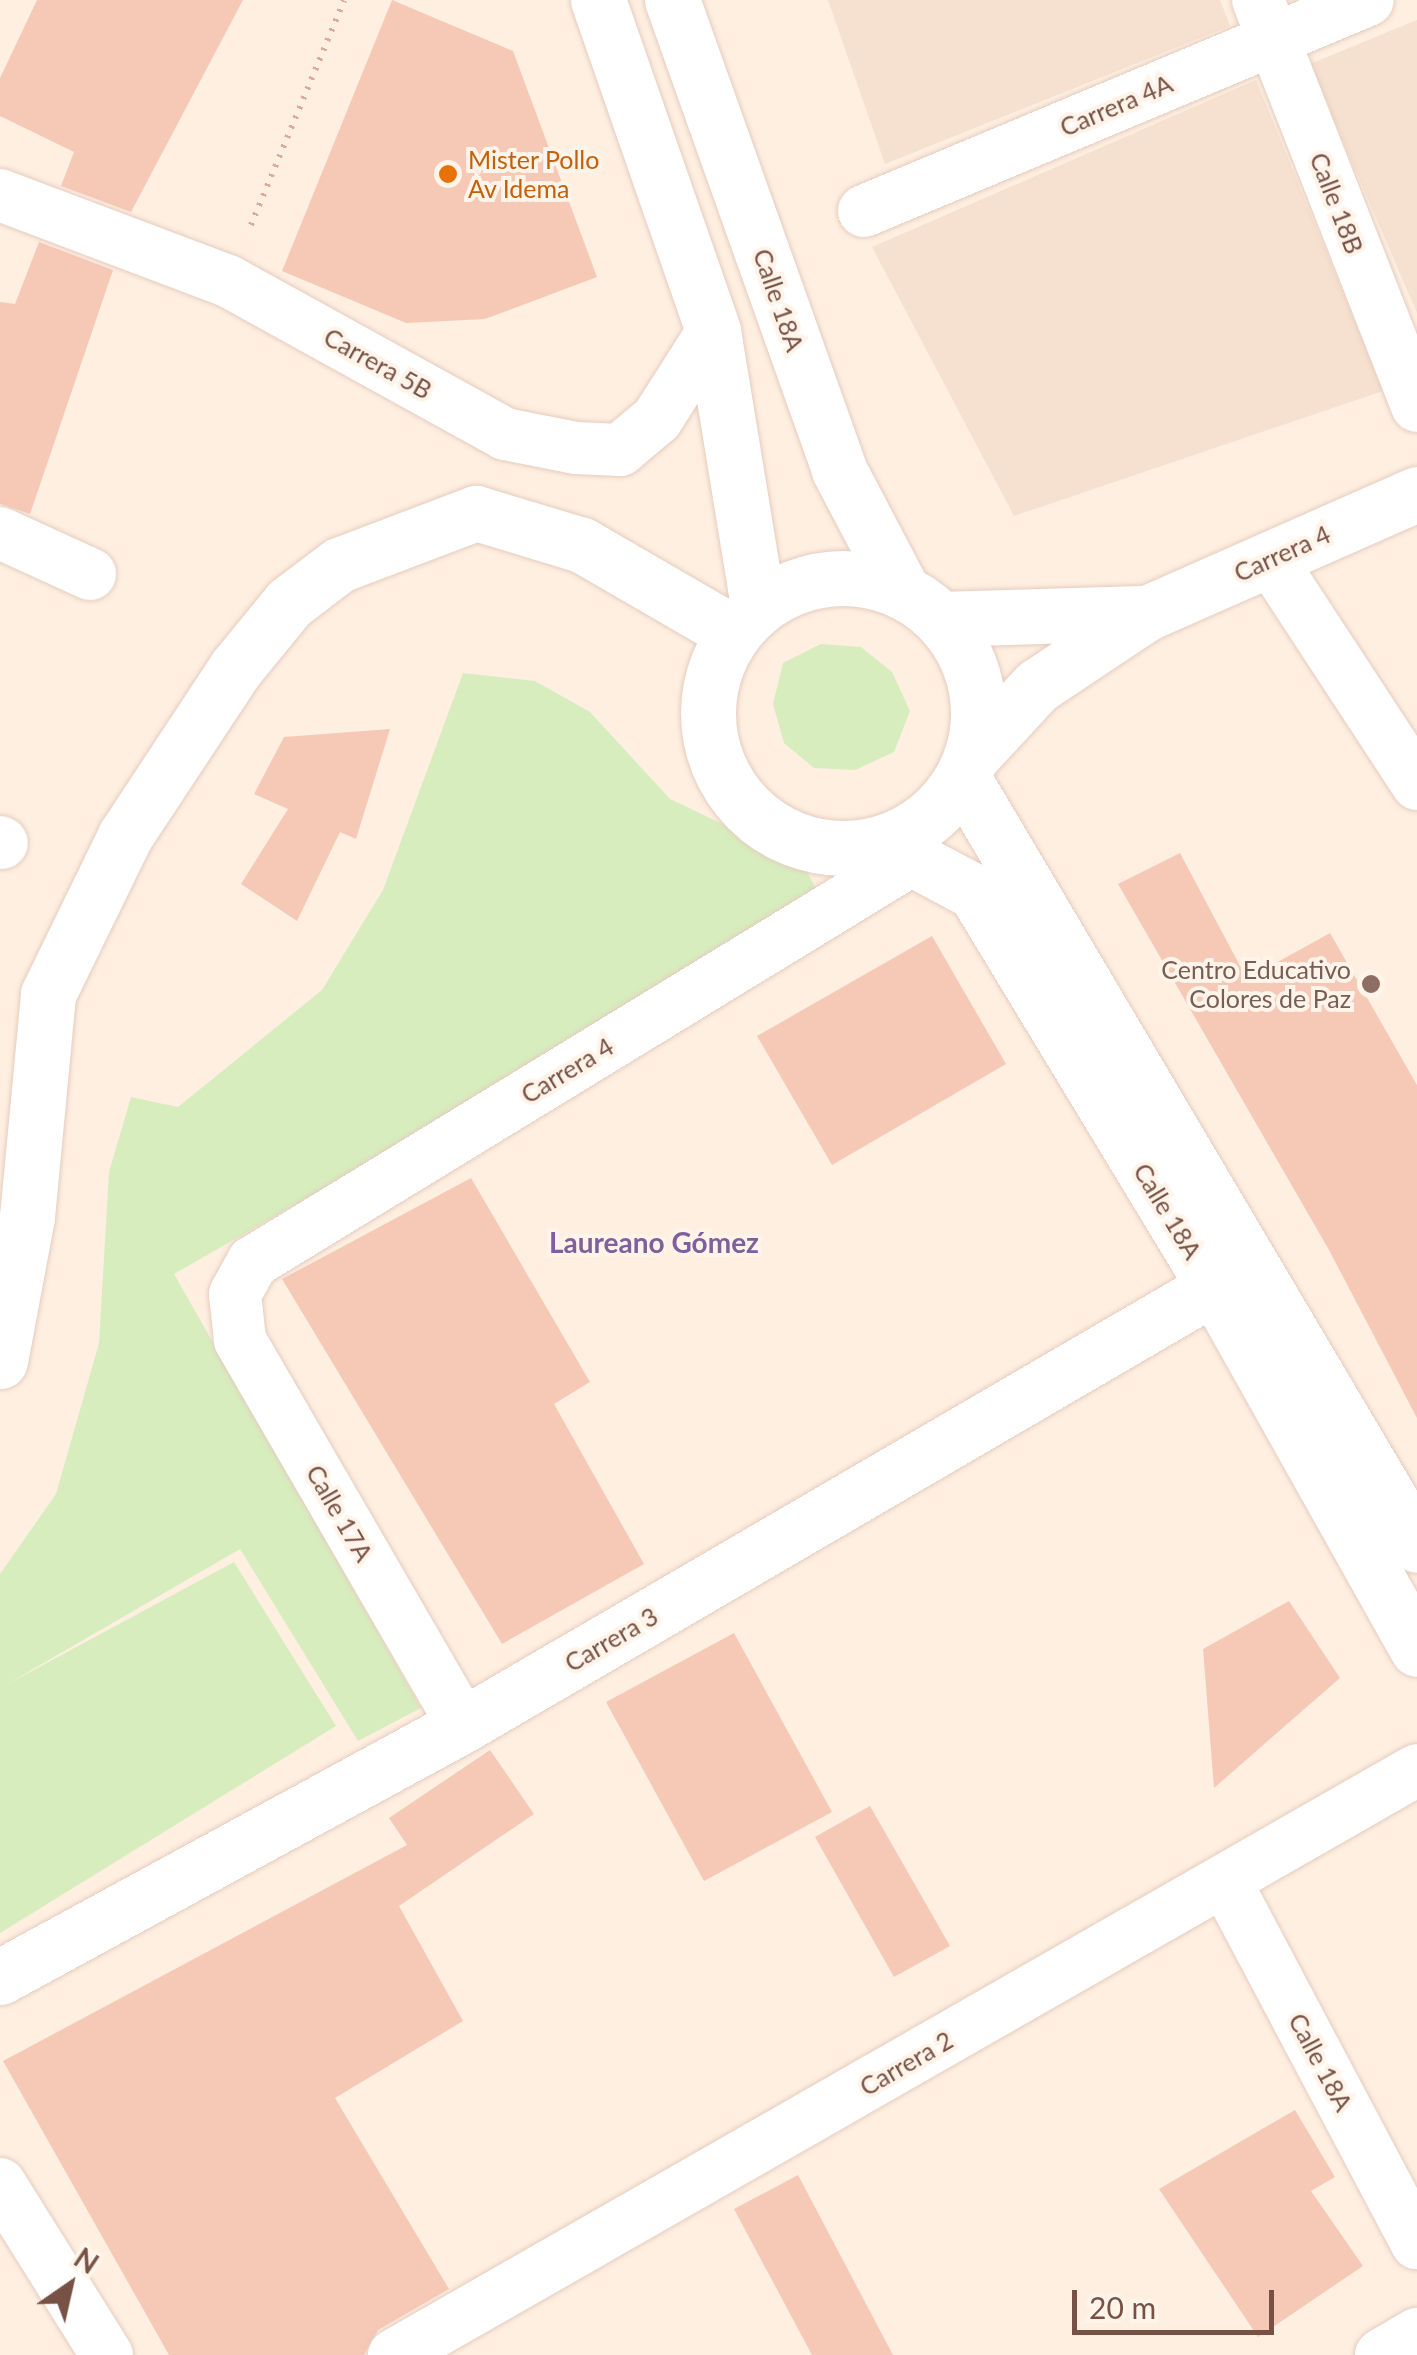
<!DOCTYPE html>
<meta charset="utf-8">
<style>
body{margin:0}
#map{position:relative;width:1417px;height:2355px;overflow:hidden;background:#feefe1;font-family:Lato,sans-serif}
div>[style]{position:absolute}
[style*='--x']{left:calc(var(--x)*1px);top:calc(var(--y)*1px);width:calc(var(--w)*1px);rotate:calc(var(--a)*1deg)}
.residential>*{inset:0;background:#f6e0cf}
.green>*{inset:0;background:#d7edbe}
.building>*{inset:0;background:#f6c8b6}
.path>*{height:6px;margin-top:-3px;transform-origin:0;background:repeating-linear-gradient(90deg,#dbab99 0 2.5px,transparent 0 10.5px)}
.roads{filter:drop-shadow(0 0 2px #e5ccbf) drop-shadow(0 0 2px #e5ccbf)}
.street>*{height:52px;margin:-26px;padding:0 26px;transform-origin:26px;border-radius:26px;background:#fff}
.secondary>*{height:55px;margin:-27.5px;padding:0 27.5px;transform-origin:27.5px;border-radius:27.5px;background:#fff}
.secondary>.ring{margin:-27.5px;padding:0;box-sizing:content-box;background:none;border:55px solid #fff;border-radius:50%}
.dots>*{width:28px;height:28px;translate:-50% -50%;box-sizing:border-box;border:5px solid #fff4e9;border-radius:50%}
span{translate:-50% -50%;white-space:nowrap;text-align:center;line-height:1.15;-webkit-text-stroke:8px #fff4e9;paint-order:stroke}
.street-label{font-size:25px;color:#785146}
.food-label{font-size:25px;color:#c56008}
.left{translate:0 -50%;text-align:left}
.education-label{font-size:25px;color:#785e54}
.right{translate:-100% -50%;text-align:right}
.neighbourhood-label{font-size:28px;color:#80609c;font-weight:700}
.north{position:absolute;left:20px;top:2235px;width:100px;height:100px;-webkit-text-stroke:8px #fff4e9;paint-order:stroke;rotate:34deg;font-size:28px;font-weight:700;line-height:40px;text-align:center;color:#785146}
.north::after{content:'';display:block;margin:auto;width:35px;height:45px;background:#785146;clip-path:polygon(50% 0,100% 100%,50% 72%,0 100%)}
.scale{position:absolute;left:1072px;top:2290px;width:202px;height:45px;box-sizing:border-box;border:5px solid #785146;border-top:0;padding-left:12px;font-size:30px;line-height:35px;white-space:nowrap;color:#785146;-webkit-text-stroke:8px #fff4e9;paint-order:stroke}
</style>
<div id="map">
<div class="residential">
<i style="clip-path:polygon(828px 0,1220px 0,1230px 26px,885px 164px)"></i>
<i style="clip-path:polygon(1417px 20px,1417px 313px,1310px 64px)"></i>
<i style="clip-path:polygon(1256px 80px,1383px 391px,1014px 516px,872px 247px)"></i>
</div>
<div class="green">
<i style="clip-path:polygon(821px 644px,861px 647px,892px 672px,910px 711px,894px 752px,855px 770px,814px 768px,784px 743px,773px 704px,783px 663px)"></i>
<i style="clip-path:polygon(463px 673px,535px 681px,590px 712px,670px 799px,802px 862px,823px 902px,174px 1274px,421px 1708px,358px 1741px,240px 1549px,4px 1686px,234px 1562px,336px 1726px,0 1933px,0 1574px,56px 1494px,99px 1343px,109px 1172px,131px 1097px,178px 1107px,322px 990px,383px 890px)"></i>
</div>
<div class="building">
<i style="clip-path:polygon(37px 0,243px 0,131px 212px,61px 186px,74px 152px,0 116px,0 78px)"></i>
<i style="clip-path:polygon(392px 0,513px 51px,597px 277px,485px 319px,406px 323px,282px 271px)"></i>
<i style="clip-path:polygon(39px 242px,113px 270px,30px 514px,0 504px,0 302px,15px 304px)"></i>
<i style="clip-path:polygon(390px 729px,356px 839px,340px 832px,297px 921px,241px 884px,288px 809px,254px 794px,284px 737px)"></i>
<i style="clip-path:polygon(1180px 853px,1247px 979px,1330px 933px,1417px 1085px,1417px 1418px,1329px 1250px,1118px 884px)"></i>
<i style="clip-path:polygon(932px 936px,1006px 1064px,832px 1165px,757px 1036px)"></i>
<i style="clip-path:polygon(471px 1178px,590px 1382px,554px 1404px,644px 1564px,502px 1644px,282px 1279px)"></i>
<i style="clip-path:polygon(1289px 1601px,1340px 1678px,1214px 1788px,1203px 1649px)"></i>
<i style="clip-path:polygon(734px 1633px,832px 1812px,704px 1881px,606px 1702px)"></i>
<i style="clip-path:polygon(490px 1750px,534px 1814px,399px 1906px,463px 2021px,335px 2098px,449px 2289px,378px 2330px,364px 2355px,169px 2355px,3px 2061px,407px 1845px,389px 1818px)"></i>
<i style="clip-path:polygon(870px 1806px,950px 1946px,894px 1977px,815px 1837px)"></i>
<i style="clip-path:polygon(1295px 2110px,1335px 2177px,1311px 2191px,1363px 2266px,1258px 2337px,1159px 2189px)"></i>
<i style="clip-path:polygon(798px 2175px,893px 2355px,812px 2355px,734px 2209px)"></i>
</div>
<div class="path">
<i style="--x:251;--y:225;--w:243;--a:-67.5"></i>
</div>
<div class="roads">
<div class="street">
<i style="--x:1258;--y:0;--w:436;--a:68.6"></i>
<i style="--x:0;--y:195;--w:244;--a:20.7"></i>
<i style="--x:228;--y:281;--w:316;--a:28.9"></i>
<i style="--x:505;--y:434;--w:72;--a:11.2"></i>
<i style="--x:576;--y:448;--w:44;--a:2.6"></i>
<i style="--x:620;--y:450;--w:48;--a:-40"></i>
<i style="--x:657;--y:419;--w:104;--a:-57.5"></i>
<i style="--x:864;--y:211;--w:546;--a:-22.72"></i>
<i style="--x:0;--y:533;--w:99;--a:24.5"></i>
<i style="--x:1270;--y:559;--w:269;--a:56.8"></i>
<i style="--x:0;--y:842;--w:2;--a:27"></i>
<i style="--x:463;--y:1725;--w:445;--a:-120.1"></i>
<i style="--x:240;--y:1340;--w:46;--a:-96.2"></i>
<i style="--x:235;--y:1294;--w:37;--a:-61"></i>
<i style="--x:253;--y:1262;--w:773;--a:-31.41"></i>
<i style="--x:1225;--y:1881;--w:410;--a:62.1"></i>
<i style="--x:0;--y:2184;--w:202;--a:58"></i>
<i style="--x:394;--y:2355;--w:1178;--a:-29.76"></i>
<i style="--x:1381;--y:2355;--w:42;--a:-30.3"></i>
</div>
<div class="secondary">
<i style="--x:598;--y:0;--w:350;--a:70.8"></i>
<i style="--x:713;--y:331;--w:279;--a:80.7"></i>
<i style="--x:672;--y:0;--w:499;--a:70.4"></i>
<i style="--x:839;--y:470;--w:138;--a:62.3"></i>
<i class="ring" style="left:708px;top:578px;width:215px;height:215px"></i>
<i style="--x:942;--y:619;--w:205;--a:-1.7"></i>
<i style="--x:973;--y:755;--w:94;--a:-47.2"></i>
<i style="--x:1037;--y:686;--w:132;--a:-33.6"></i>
<i style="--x:1147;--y:613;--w:295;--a:-23.8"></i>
<i style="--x:963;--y:778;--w:891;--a:59.38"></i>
<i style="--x:854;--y:850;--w:60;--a:8.7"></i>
<i style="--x:913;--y:859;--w:70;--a:28"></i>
<i style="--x:975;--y:892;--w:462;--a:58.8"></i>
<i style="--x:1214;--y:1287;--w:415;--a:60.7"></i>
<i style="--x:0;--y:1361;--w:147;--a:-79.4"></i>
<i style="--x:27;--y:1217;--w:224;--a:-84.6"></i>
<i style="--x:48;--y:994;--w:176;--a:-64"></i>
<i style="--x:125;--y:836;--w:200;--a:-56.6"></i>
<i style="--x:235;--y:669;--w:85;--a:-50.7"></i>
<i style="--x:289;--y:603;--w:63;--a:-37.2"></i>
<i style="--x:339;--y:565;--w:147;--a:-20.8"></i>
<i style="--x:476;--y:513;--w:111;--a:16.8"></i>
<i style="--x:582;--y:545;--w:173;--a:30.1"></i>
<i style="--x:0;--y:1977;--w:527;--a:-28.56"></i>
<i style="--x:463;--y:1725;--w:869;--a:-30.25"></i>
</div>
</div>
<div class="dots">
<i style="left:448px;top:174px;background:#e8710a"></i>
<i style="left:1371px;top:984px;background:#8d6e63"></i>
</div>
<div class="street-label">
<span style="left:1116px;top:105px;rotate:-23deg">Carrera 4A</span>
<span style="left:1337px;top:203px;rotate:69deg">Calle 18B</span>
<span style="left:779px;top:300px;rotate:71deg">Calle 18A</span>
<span style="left:378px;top:363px;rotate:29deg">Carrera 5B</span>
<span style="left:1282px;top:553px;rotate:-24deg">Carrera 4</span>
<span style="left:567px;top:1070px;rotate:-31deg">Carrera 4</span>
<span style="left:1168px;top:1211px;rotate:59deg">Calle 18A</span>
<span style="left:340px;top:1513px;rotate:60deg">Calle 17A</span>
<span style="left:611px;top:1639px;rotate:-30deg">Carrera 3</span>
<span style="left:1321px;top:2062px;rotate:62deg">Calle 18A</span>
<span style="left:906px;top:2063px;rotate:-30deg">Carrera 2</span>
</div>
<div class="food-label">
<span class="left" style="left:468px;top:174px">Mister Pollo<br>Av Idema</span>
</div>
<div class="education-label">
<span class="right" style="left:1351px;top:984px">Centro Educativo<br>Colores de Paz</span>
</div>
<div class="neighbourhood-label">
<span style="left:654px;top:1242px">Laureano Gómez</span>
</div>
<div class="north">N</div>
<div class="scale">20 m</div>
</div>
